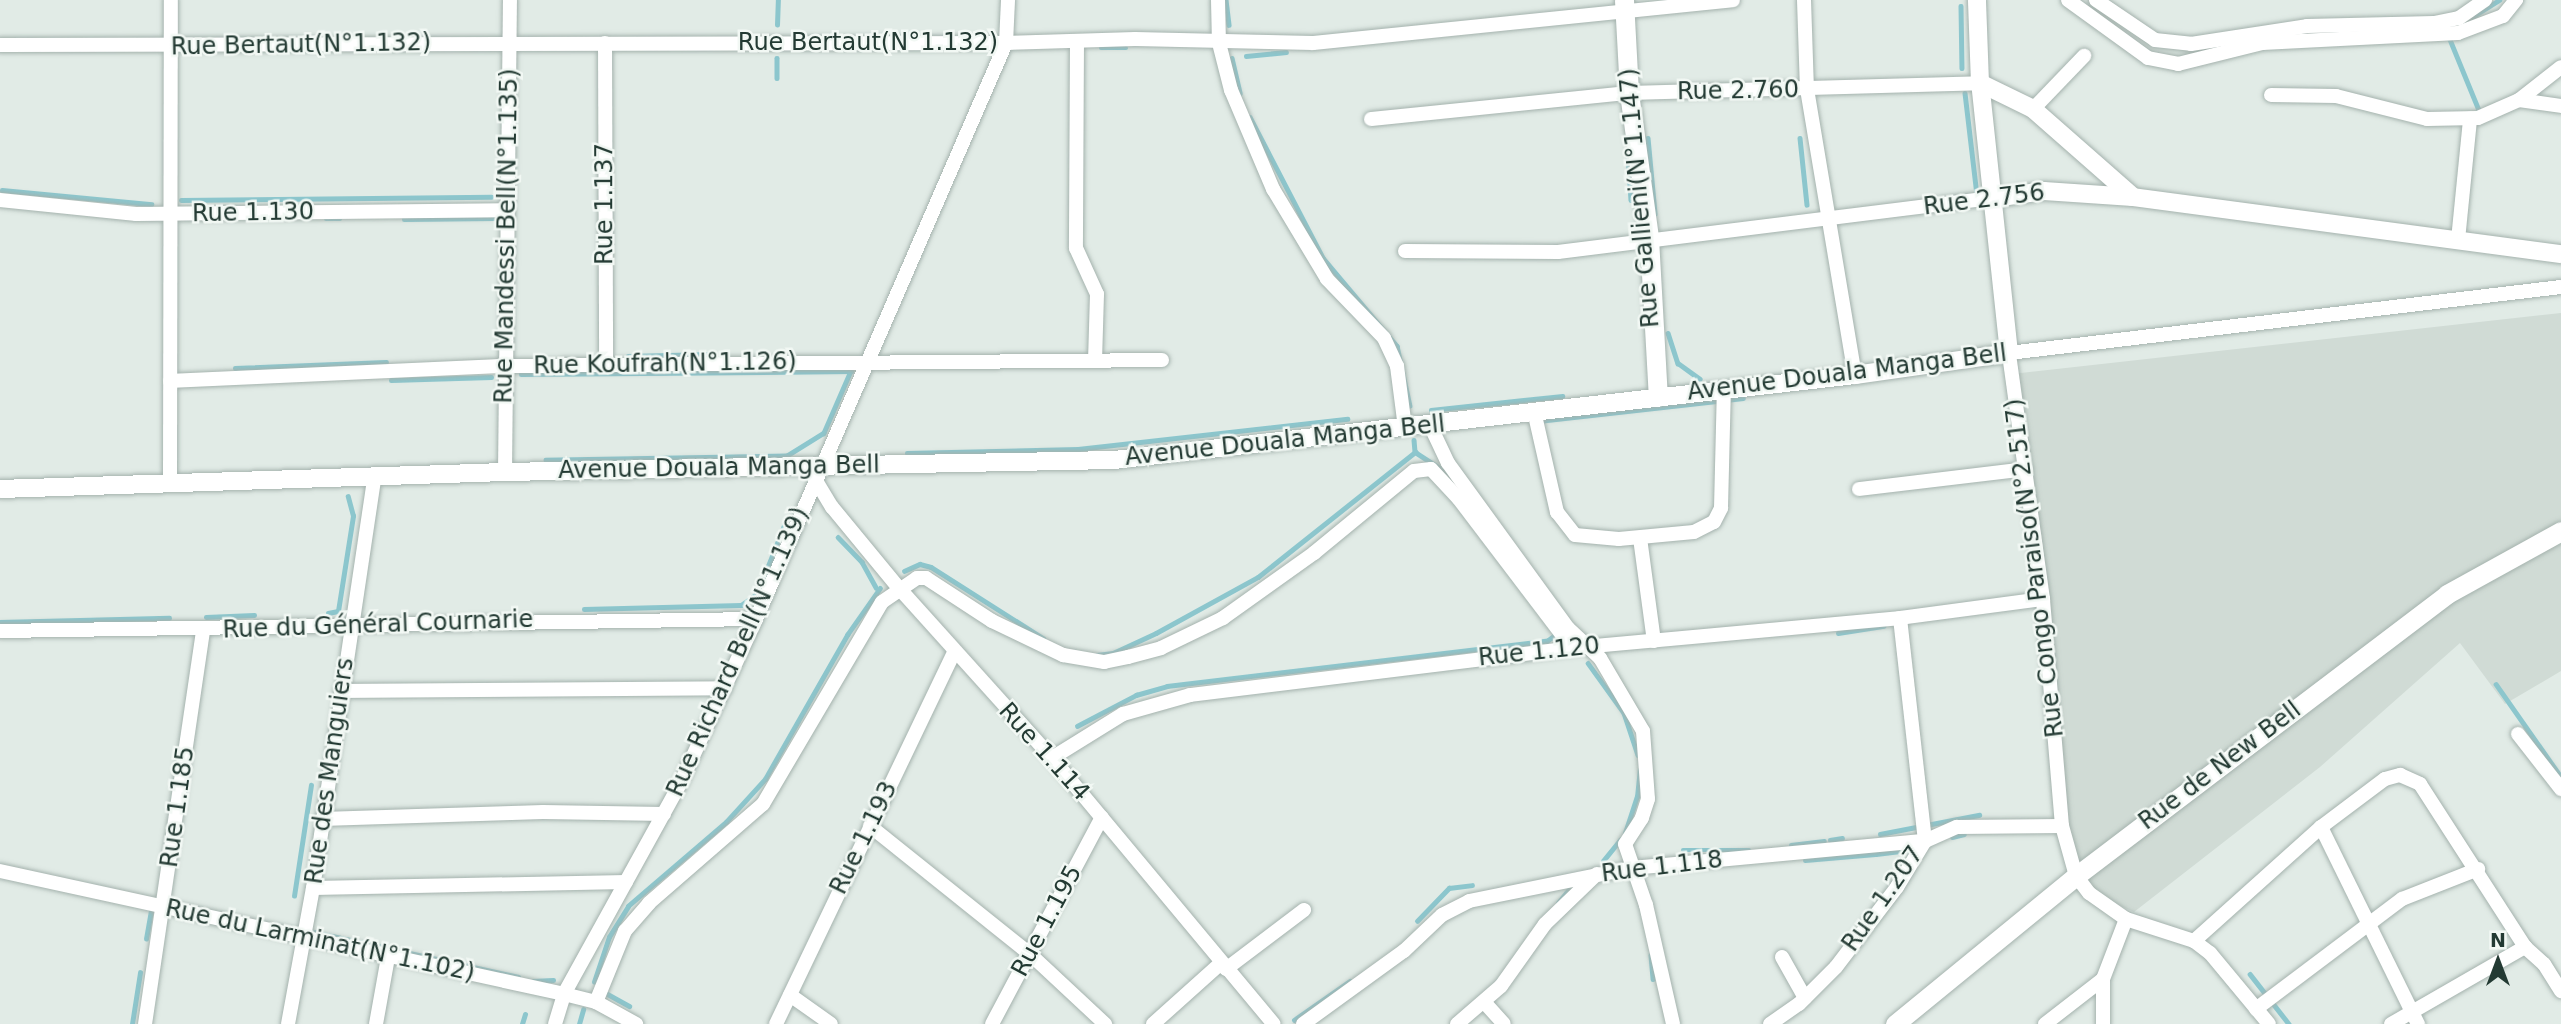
<!DOCTYPE html>
<meta charset="utf-8">
<style>
body{margin:0}
#map{position:relative;width:2561px;height:1024px;overflow:hidden;background:#e1ebe6;font-family:"DejaVu Sans",sans-serif}
div>[style]{position:absolute}
[style*='--x']{left:calc(var(--x)*1px);top:calc(var(--y)*1px);width:calc(var(--w)*1px);rotate:calc(var(--a)*1deg)}
.built>*{inset:0;background:#d0dbd5}
.stream>*{height:4.5px;margin:-2.25px;padding:0 2.25px;transform-origin:2.25px;border-radius:2.25px;background:#8cc6cd}
.roads{filter:drop-shadow(0 0 2px #a4b2ad) drop-shadow(0 0 2px #a4b2ad)}
.minor>*{height:14px;margin:-7px;padding:0 7px;transform-origin:7px;border-radius:7px;background:#fff}
.tertiary>*{height:18px;margin:-9px;padding:0 9px;transform-origin:9px;border-radius:9px;background:#fff}
.secondary>*{height:19px;margin:-9.5px;padding:0 9.5px;transform-origin:9.5px;border-radius:9.5px;background:#fff}
span{translate:-50% -50%;white-space:nowrap;text-align:center;line-height:1.15;-webkit-text-stroke:5px #f2f8f4;paint-order:stroke}
.street-label{font-size:24px;color:#233a33}
.north{position:absolute;left:2463px;top:926px;width:70px;height:70px;-webkit-text-stroke:5px #f2f8f4;paint-order:stroke;rotate:0deg;font-size:19px;font-weight:700;line-height:28px;text-align:center;color:#233a33}
.north::after{content:'';display:block;margin:auto;width:24px;height:32px;background:#233a33;clip-path:polygon(50% 0,100% 100%,50% 72%,0 100%)}
</style>
<div id="map">
<div class="built">
<i style="clip-path:polygon(2561px 313px,2561px 671px,2505px 704px,2460px 643px,2320px 767px,2134px 912px,2079px 887px,2062px 842px,2012px 374px)"></i>
</div>
<div class="stream">
<i style="--x:1226;--y:0;--w:25;--a:83"></i>
<i style="--x:1961;--y:6;--w:62;--a:89.1"></i>
<i style="--x:2472;--y:17;--w:32;--a:-32"></i>
<i style="--x:777;--y:25;--w:25;--a:-88"></i>
<i style="--x:2449;--y:37;--w:79;--a:67.7"></i>
<i style="--x:1101;--y:48;--w:25;--a:0"></i>
<i style="--x:1246;--y:56;--w:40;--a:-5.7"></i>
<i style="--x:777;--y:58;--w:20;--a:90"></i>
<i style="--x:1232;--y:58;--w:36;--a:77"></i>
<i style="--x:1965;--y:93;--w:103;--a:83.3"></i>
<i style="--x:1250;--y:117;--w:159;--a:62.6"></i>
<i style="--x:1323;--y:258;--w:115;--a:49.9"></i>
<i style="--x:1397;--y:346;--w:61;--a:77.8"></i>
<i style="--x:1648;--y:138;--w:76;--a:84.7"></i>
<i style="--x:1800;--y:138;--w:67;--a:84"></i>
<i style="--x:1628;--y:156;--w:44;--a:86.1"></i>
<i style="--x:2;--y:190;--w:150;--a:5.4"></i>
<i style="--x:181;--y:200;--w:310;--a:-0.6"></i>
<i style="--x:326;--y:219;--w:14;--a:0"></i>
<i style="--x:404;--y:219;--w:89;--a:-0.6"></i>
<i style="--x:1668;--y:333;--w:32;--a:72"></i>
<i style="--x:1678;--y:363;--w:27;--a:36"></i>
<i style="--x:628;--y:356;--w:82;--a:-1.4"></i>
<i style="--x:235;--y:368;--w:151;--a:-2.3"></i>
<i style="--x:521;--y:374;--w:330;--a:-0.5"></i>
<i style="--x:851;--y:371;--w:68;--a:113.5"></i>
<i style="--x:824;--y:433;--w:44;--a:148.1"></i>
<i style="--x:787;--y:456;--w:241;--a:179"></i>
<i style="--x:391;--y:380;--w:100;--a:-1.7"></i>
<i style="--x:1431;--y:410;--w:132;--a:-6.1"></i>
<i style="--x:1538;--y:421;--w:206;--a:-6.4"></i>
<i style="--x:1414;--y:440;--w:12;--a:85"></i>
<i style="--x:1415;--y:452;--w:37;--a:33"></i>
<i style="--x:907;--y:453;--w:171;--a:-1.3"></i>
<i style="--x:1078;--y:449;--w:271;--a:-6.4"></i>
<i style="--x:838;--y:537;--w:35;--a:46"></i>
<i style="--x:862;--y:562;--w:29;--a:61"></i>
<i style="--x:904;--y:571;--w:17;--a:-24"></i>
<i style="--x:920;--y:564;--w:11;--a:15"></i>
<i style="--x:931;--y:567;--w:133;--a:32.4"></i>
<i style="--x:584;--y:609;--w:157;--a:-1.5"></i>
<i style="--x:741;--y:605;--w:19;--a:-35"></i>
<i style="--x:757;--y:594;--w:76;--a:-68.5"></i>
<i style="--x:328;--y:613;--w:10;--a:-11"></i>
<i style="--x:338;--y:611;--w:96;--a:-81"></i>
<i style="--x:353;--y:516;--w:20;--a:-105"></i>
<i style="--x:206;--y:617;--w:48;--a:-2.4"></i>
<i style="--x:0;--y:622;--w:169;--a:-1.4"></i>
<i style="--x:1838;--y:633;--w:46;--a:-8.8"></i>
<i style="--x:1097;--y:655;--w:16;--a:-7"></i>
<i style="--x:1113;--y:653;--w:47;--a:-24.9"></i>
<i style="--x:1156;--y:633;--w:116;--a:-28.8"></i>
<i style="--x:1258;--y:577;--w:201;--a:-38.5"></i>
<i style="--x:1588;--y:663;--w:62;--a:54.2"></i>
<i style="--x:1624;--y:713;--w:44;--a:71.6"></i>
<i style="--x:2496;--y:684;--w:113;--a:55"></i>
<i style="--x:1077;--y:726;--w:67;--a:-27.7"></i>
<i style="--x:1136;--y:695;--w:32;--a:-16"></i>
<i style="--x:1167;--y:686;--w:383;--a:-6.8"></i>
<i style="--x:1547;--y:641;--w:11;--a:-38"></i>
<i style="--x:1625;--y:833;--w:38;--a:-72"></i>
<i style="--x:1637;--y:797;--w:27;--a:-84"></i>
<i style="--x:1880;--y:834;--w:101;--a:-10.9"></i>
<i style="--x:1952;--y:837;--w:12;--a:-14"></i>
<i style="--x:1830;--y:840;--w:12;--a:-9"></i>
<i style="--x:1791;--y:845;--w:33;--a:-7"></i>
<i style="--x:1683;--y:850;--w:66;--a:0"></i>
<i style="--x:1876;--y:854;--w:38;--a:-7"></i>
<i style="--x:1805;--y:860;--w:70;--a:-4.9"></i>
<i style="--x:1603;--y:861;--w:27;--a:-51"></i>
<i style="--x:294;--y:896;--w:112;--a:-81.3"></i>
<i style="--x:1558;--y:903;--w:22;--a:-51"></i>
<i style="--x:1417;--y:921;--w:46;--a:-45.9"></i>
<i style="--x:1449;--y:888;--w:23;--a:-7"></i>
<i style="--x:314;--y:932;--w:209;--a:12.4"></i>
<i style="--x:146;--y:939;--w:28;--a:-80"></i>
<i style="--x:1651;--y:955;--w:24;--a:85"></i>
<i style="--x:2250;--y:974;--w:63;--a:52"></i>
<i style="--x:533;--y:981;--w:20;--a:-3"></i>
<i style="--x:594;--y:982;--w:47;--a:-71.6"></i>
<i style="--x:609;--y:937;--w:36;--a:-58"></i>
<i style="--x:628;--y:906;--w:129;--a:-40.6"></i>
<i style="--x:726;--y:822;--w:58;--a:-47.8"></i>
<i style="--x:765;--y:779;--w:166;--a:-60.3"></i>
<i style="--x:847;--y:635;--w:57;--a:-54.9"></i>
<i style="--x:604;--y:992;--w:29;--a:29"></i>
<i style="--x:1294;--y:1020;--w:68;--a:-34.9"></i>
<i style="--x:132;--y:1024;--w:52;--a:-81.1"></i>
<i style="--x:522;--y:1024;--w:10;--a:-73"></i>
<i style="--x:579;--y:1024;--w:15;--a:-74"></i>
</div>
<div class="roads">
<div class="minor">
<i style="--x:1218;--y:0;--w:43;--a:88.7"></i>
<i style="--x:1219;--y:43;--w:49;--a:75.7"></i>
<i style="--x:1231;--y:90;--w:108;--a:67"></i>
<i style="--x:1273;--y:189;--w:105;--a:59"></i>
<i style="--x:1327;--y:279;--w:82;--a:46"></i>
<i style="--x:1384;--y:338;--w:31;--a:65"></i>
<i style="--x:1397;--y:366;--w:63;--a:82.6"></i>
<i style="--x:1804;--y:0;--w:89;--a:88.1"></i>
<i style="--x:1807;--y:89;--w:290;--a:80.5"></i>
<i style="--x:2068;--y:0;--w:99;--a:35.9"></i>
<i style="--x:2148;--y:58;--w:31;--a:11"></i>
<i style="--x:2178;--y:64;--w:87;--a:-14"></i>
<i style="--x:2262;--y:43;--w:196;--a:-2.9"></i>
<i style="--x:2458;--y:33;--w:48;--a:-20.7"></i>
<i style="--x:2503;--y:16;--w:21;--a:-51"></i>
<i style="--x:2096;--y:0;--w:71;--a:34.1"></i>
<i style="--x:2155;--y:40;--w:36;--a:6"></i>
<i style="--x:2191;--y:44;--w:117;--a:-8.8"></i>
<i style="--x:2307;--y:26;--w:127;--a:-1.4"></i>
<i style="--x:2434;--y:23;--w:25;--a:-11"></i>
<i style="--x:2459;--y:18;--w:32;--a:-35"></i>
<i style="--x:1077;--y:41;--w:207;--a:90.3"></i>
<i style="--x:1076;--y:248;--w:51;--a:65.5"></i>
<i style="--x:1097;--y:294;--w:66;--a:91.7"></i>
<i style="--x:605;--y:43;--w:321;--a:89.8"></i>
<i style="--x:0;--y:45;--w:1006;--a:-0.11"></i>
<i style="--x:1006;--y:43;--w:129;--a:-1.8"></i>
<i style="--x:1135;--y:39;--w:178;--a:1.3"></i>
<i style="--x:1313;--y:43;--w:422;--a:-5.8"></i>
<i style="--x:2271;--y:95;--w:65;--a:0.9"></i>
<i style="--x:2336;--y:96;--w:94;--a:14.2"></i>
<i style="--x:2427;--y:119;--w:51;--a:-1.1"></i>
<i style="--x:2478;--y:118;--w:45;--a:-23.7"></i>
<i style="--x:2519;--y:100;--w:53;--a:-38.2"></i>
<i style="--x:2519;--y:100;--w:42;--a:8.1"></i>
<i style="--x:2033;--y:109;--w:74;--a:-46.1"></i>
<i style="--x:1371;--y:119;--w:259;--a:-5.8"></i>
<i style="--x:1629;--y:93;--w:351;--a:-1.6"></i>
<i style="--x:0;--y:200;--w:137;--a:5.9"></i>
<i style="--x:136;--y:214;--w:371;--a:-0.6"></i>
<i style="--x:2458;--y:240;--w:122;--a:-84.3"></i>
<i style="--x:1405;--y:251;--w:153;--a:0.4"></i>
<i style="--x:1558;--y:252;--w:439;--a:-7.1"></i>
<i style="--x:170;--y:381;--w:335;--a:-2.6"></i>
<i style="--x:505;--y:366;--w:657;--a:-0.52"></i>
<i style="--x:1534;--y:411;--w:104;--a:77.2"></i>
<i style="--x:1557;--y:512;--w:29;--a:52"></i>
<i style="--x:1575;--y:535;--w:44;--a:5.2"></i>
<i style="--x:1619;--y:539;--w:75;--a:-5.3"></i>
<i style="--x:1694;--y:532;--w:22;--a:-27"></i>
<i style="--x:1714;--y:522;--w:16;--a:-63"></i>
<i style="--x:1721;--y:508;--w:119;--a:-88.6"></i>
<i style="--x:1430;--y:425;--w:42;--a:64.7"></i>
<i style="--x:1448;--y:463;--w:204;--a:54"></i>
<i style="--x:1568;--y:628;--w:44;--a:43.2"></i>
<i style="--x:1600;--y:658;--w:85;--a:59.5"></i>
<i style="--x:1643;--y:731;--w:68;--a:85.8"></i>
<i style="--x:1648;--y:799;--w:20;--a:108"></i>
<i style="--x:1642;--y:818;--w:31;--a:123"></i>
<i style="--x:1625;--y:844;--w:65;--a:71"></i>
<i style="--x:1646;--y:905;--w:122;--a:77.2"></i>
<i style="--x:505;--y:472;--w:472;--a:-89.4"></i>
<i style="--x:815;--y:479;--w:33;--a:59"></i>
<i style="--x:832;--y:507;--w:104;--a:50.5"></i>
<i style="--x:898;--y:587;--w:230;--a:48"></i>
<i style="--x:1052;--y:758;--w:346;--a:50.2"></i>
<i style="--x:170;--y:483;--w:483;--a:-89.9"></i>
<i style="--x:1859;--y:489;--w:168;--a:-6.8"></i>
<i style="--x:1640;--y:538;--w:104;--a:82.3"></i>
<i style="--x:0;--y:631;--w:756;--a:-0.91"></i>
<i style="--x:341;--y:691;--w:384;--a:-0.4"></i>
<i style="--x:2518;--y:734;--w:70;--a:52"></i>
<i style="--x:1052;--y:758;--w:84;--a:-31.8"></i>
<i style="--x:1123;--y:714;--w:70;--a:-15.8"></i>
<i style="--x:1190;--y:695;--w:385;--a:-7"></i>
<i style="--x:1572;--y:648;--w:329;--a:-5.2"></i>
<i style="--x:1900;--y:618;--w:144;--a:-7.6"></i>
<i style="--x:322;--y:819;--w:221;--a:-1.8"></i>
<i style="--x:543;--y:812;--w:121;--a:0.9"></i>
<i style="--x:870;--y:826;--w:205;--a:38.7"></i>
<i style="--x:1030;--y:954;--w:103;--a:43"></i>
<i style="--x:2321;--y:827;--w:220;--a:63.8"></i>
<i style="--x:0;--y:871;--w:577;--a:12.3"></i>
<i style="--x:564;--y:994;--w:33;--a:14"></i>
<i style="--x:596;--y:1002;--w:46;--a:28.8"></i>
<i style="--x:313;--y:888;--w:313;--a:-1.1"></i>
<i style="--x:2126;--y:919;--w:71;--a:17.9"></i>
<i style="--x:2194;--y:941;--w:20;--a:37"></i>
<i style="--x:2210;--y:953;--w:92;--a:50.3"></i>
<i style="--x:2194;--y:941;--w:171;--a:-41.9"></i>
<i style="--x:2321;--y:827;--w:80;--a:-36.9"></i>
<i style="--x:2385;--y:779;--w:16;--a:-15"></i>
<i style="--x:2400;--y:775;--w:22;--a:24"></i>
<i style="--x:2420;--y:784;--w:194;--a:57.2"></i>
<i style="--x:2525;--y:947;--w:25;--a:42"></i>
<i style="--x:2544;--y:964;--w:32;--a:58"></i>
<i style="--x:1782;--y:957;--w:47;--a:60.7"></i>
<i style="--x:1226;--y:969;--w:98;--a:-37.1"></i>
<i style="--x:790;--y:995;--w:50;--a:35.3"></i>
<i style="--x:596;--y:1002;--w:77;--a:-67.8"></i>
<i style="--x:625;--y:931;--w:37;--a:-49"></i>
<i style="--x:649;--y:903;--w:151;--a:-41"></i>
<i style="--x:763;--y:804;--w:234;--a:-59.5"></i>
<i style="--x:882;--y:602;--w:42;--a:-34.4"></i>
<i style="--x:917;--y:578;--w:9;--a:0"></i>
<i style="--x:926;--y:578;--w:79;--a:33.1"></i>
<i style="--x:992;--y:621;--w:79;--a:25.6"></i>
<i style="--x:1063;--y:655;--w:42;--a:9.7"></i>
<i style="--x:1104;--y:662;--w:25;--a:-12"></i>
<i style="--x:1128;--y:657;--w:34;--a:-15"></i>
<i style="--x:1161;--y:648;--w:69;--a:-25.8"></i>
<i style="--x:1223;--y:618;--w:112;--a:-35.5"></i>
<i style="--x:1314;--y:553;--w:129;--a:-39.4"></i>
<i style="--x:1414;--y:471;--w:17;--a:-7"></i>
<i style="--x:1431;--y:469;--w:41;--a:47"></i>
<i style="--x:1459;--y:499;--w:187;--a:52.8"></i>
<i style="--x:1485;--y:1003;--w:28;--a:48"></i>
<i style="--x:2256;--y:1009;--w:183;--a:-37"></i>
<i style="--x:2402;--y:899;--w:82;--a:-21.5"></i>
<i style="--x:145;--y:1024;--w:398;--a:-81.6"></i>
<i style="--x:288;--y:1024;--w:138;--a:-79.6"></i>
<i style="--x:313;--y:888;--w:418;--a:-81.5"></i>
<i style="--x:376;--y:1024;--w:68;--a:-79.8"></i>
<i style="--x:555;--y:1024;--w:31;--a:-73"></i>
<i style="--x:564;--y:994;--w:244;--a:-61.1"></i>
<i style="--x:682;--y:780;--w:177;--a:-65.3"></i>
<i style="--x:756;--y:619;--w:628;--a:-66.54"></i>
<i style="--x:1006;--y:43;--w:43;--a:-87.3"></i>
<i style="--x:776;--y:1024;--w:411;--a:-64.4"></i>
<i style="--x:992;--y:1024;--w:234;--a:-62"></i>
<i style="--x:1153;--y:1024;--w:91;--a:-41.9"></i>
<i style="--x:1303;--y:1024;--w:125;--a:-35.9"></i>
<i style="--x:1404;--y:951;--w:52;--a:-43.5"></i>
<i style="--x:1442;--y:915;--w:30;--a:-27"></i>
<i style="--x:1469;--y:901;--w:166;--a:-11.4"></i>
<i style="--x:1632;--y:868;--w:294;--a:-5.3"></i>
<i style="--x:1925;--y:841;--w:35;--a:-24"></i>
<i style="--x:1957;--y:827;--w:105;--a:-0.5"></i>
<i style="--x:1457;--y:1024;--w:58;--a:-40.8"></i>
<i style="--x:1501;--y:986;--w:76;--a:-54.6"></i>
<i style="--x:1545;--y:924;--w:72;--a:-43.9"></i>
<i style="--x:1770;--y:1024;--w:35;--a:-35"></i>
<i style="--x:1799;--y:1004;--w:52;--a:-45"></i>
<i style="--x:1836;--y:967;--w:101;--a:-52.7"></i>
<i style="--x:1897;--y:887;--w:54;--a:-58.7"></i>
<i style="--x:1925;--y:841;--w:224;--a:-96.4"></i>
<i style="--x:2045;--y:1024;--w:73;--a:-37.8"></i>
<i style="--x:2103;--y:1024;--w:45;--a:-90"></i>
<i style="--x:2103;--y:979;--w:64;--a:-69"></i>
<i style="--x:2126;--y:919;--w:45;--a:-144.9"></i>
<i style="--x:2089;--y:893;--w:21;--a:-127"></i>
<i style="--x:2076;--y:876;--w:52;--a:-105.6"></i>
<i style="--x:2062;--y:826;--w:228;--a:-94.8"></i>
<i style="--x:2043;--y:599;--w:248;--a:-97.9"></i>
<i style="--x:2009;--y:353;--w:556;--a:-6.82"></i>
<i style="--x:2391;--y:1024;--w:155;--a:-29.9"></i>
</div>
<div class="tertiary">
<i style="--x:1980;--y:83;--w:59;--a:26.1"></i>
<i style="--x:2033;--y:109;--w:133;--a:41.3"></i>
<i style="--x:1994;--y:198;--w:50;--a:-8"></i>
<i style="--x:2044;--y:191;--w:89;--a:3.9"></i>
<i style="--x:2133;--y:197;--w:432;--a:7.6"></i>
<i style="--x:0;--y:489;--w:505;--a:-1.93"></i>
<i style="--x:505;--y:472;--w:609;--a:-1.13"></i>
<i style="--x:1114;--y:460;--w:746;--a:-6.54"></i>
<i style="--x:1855;--y:375;--w:156;--a:-8.1"></i>
<i style="--x:2009;--y:353;--w:272;--a:-96.1"></i>
<i style="--x:1980;--y:83;--w:83;--a:-92.1"></i>
</div>
<div class="secondary">
<i style="--x:1624;--y:0;--w:93;--a:86.9"></i>
<i style="--x:1629;--y:93;--w:146;--a:82.1"></i>
<i style="--x:1649;--y:238;--w:159;--a:86.8"></i>
<i style="--x:1895;--y:1024;--w:234;--a:-39.3"></i>
<i style="--x:2076;--y:876;--w:466;--a:-37.2"></i>
<i style="--x:2447;--y:594;--w:130;--a:-28.9"></i>
</div>
</div>
<div class="street-label">
<span style="left:868px;top:43px">Rue Bertaut(N°1.132)</span>
<span style="left:301px;top:45px;rotate:-1deg">Rue Bertaut(N°1.132)</span>
<span style="left:1738px;top:91px;rotate:-1deg">Rue 2.760</span>
<span style="left:1640px;top:198px;rotate:-95deg">Rue Gallieni(N°1.147)</span>
<span style="left:1984px;top:200px;rotate:-7deg">Rue 2.756</span>
<span style="left:605px;top:204px;rotate:-90deg">Rue 1.137</span>
<span style="left:253px;top:213px;rotate:-1deg">Rue 1.130</span>
<span style="left:507px;top:236px;rotate:-89deg">Rue Mandessi Bell(N°1.135)</span>
<span style="left:665px;top:364px;rotate:-1deg">Rue Koufrah(N°1.126)</span>
<span style="left:1847px;top:373px;rotate:-7deg">Avenue Douala Manga Bell</span>
<span style="left:1285px;top:441px;rotate:-6deg">Avenue Douala Manga Bell</span>
<span style="left:719px;top:468px;rotate:-1deg">Avenue Douala Manga Bell</span>
<span style="left:2035px;top:568px;rotate:-97deg">Rue Congo Paraiso(N°2.517)</span>
<span style="left:378px;top:625px;rotate:-2deg">Rue du Général Cournarie</span>
<span style="left:738px;top:652px;rotate:-66deg">Rue Richard Bell(N°1.139)</span>
<span style="left:1539px;top:652px;rotate:-6deg">Rue 1.120</span>
<span style="left:1044px;top:752px;rotate:48deg">Rue 1.114</span>
<span style="left:2220px;top:766px;rotate:-37deg">Rue de New Bell</span>
<span style="left:330px;top:771px;rotate:-82deg">Rue des Manguiers</span>
<span style="left:178px;top:807px;rotate:-82deg">Rue 1.185</span>
<span style="left:864px;top:838px;rotate:-64deg">Rue 1.193</span>
<span style="left:1662px;top:867px;rotate:-7deg">Rue 1.118</span>
<span style="left:1883px;top:899px;rotate:-55deg">Rue 1.207</span>
<span style="left:1047px;top:921px;rotate:-62deg">Rue 1.195</span>
<span style="left:320px;top:941px;rotate:12deg">Rue du Larminat(N°1.102)</span>
</div>
<div class="north">N</div>
</div>
